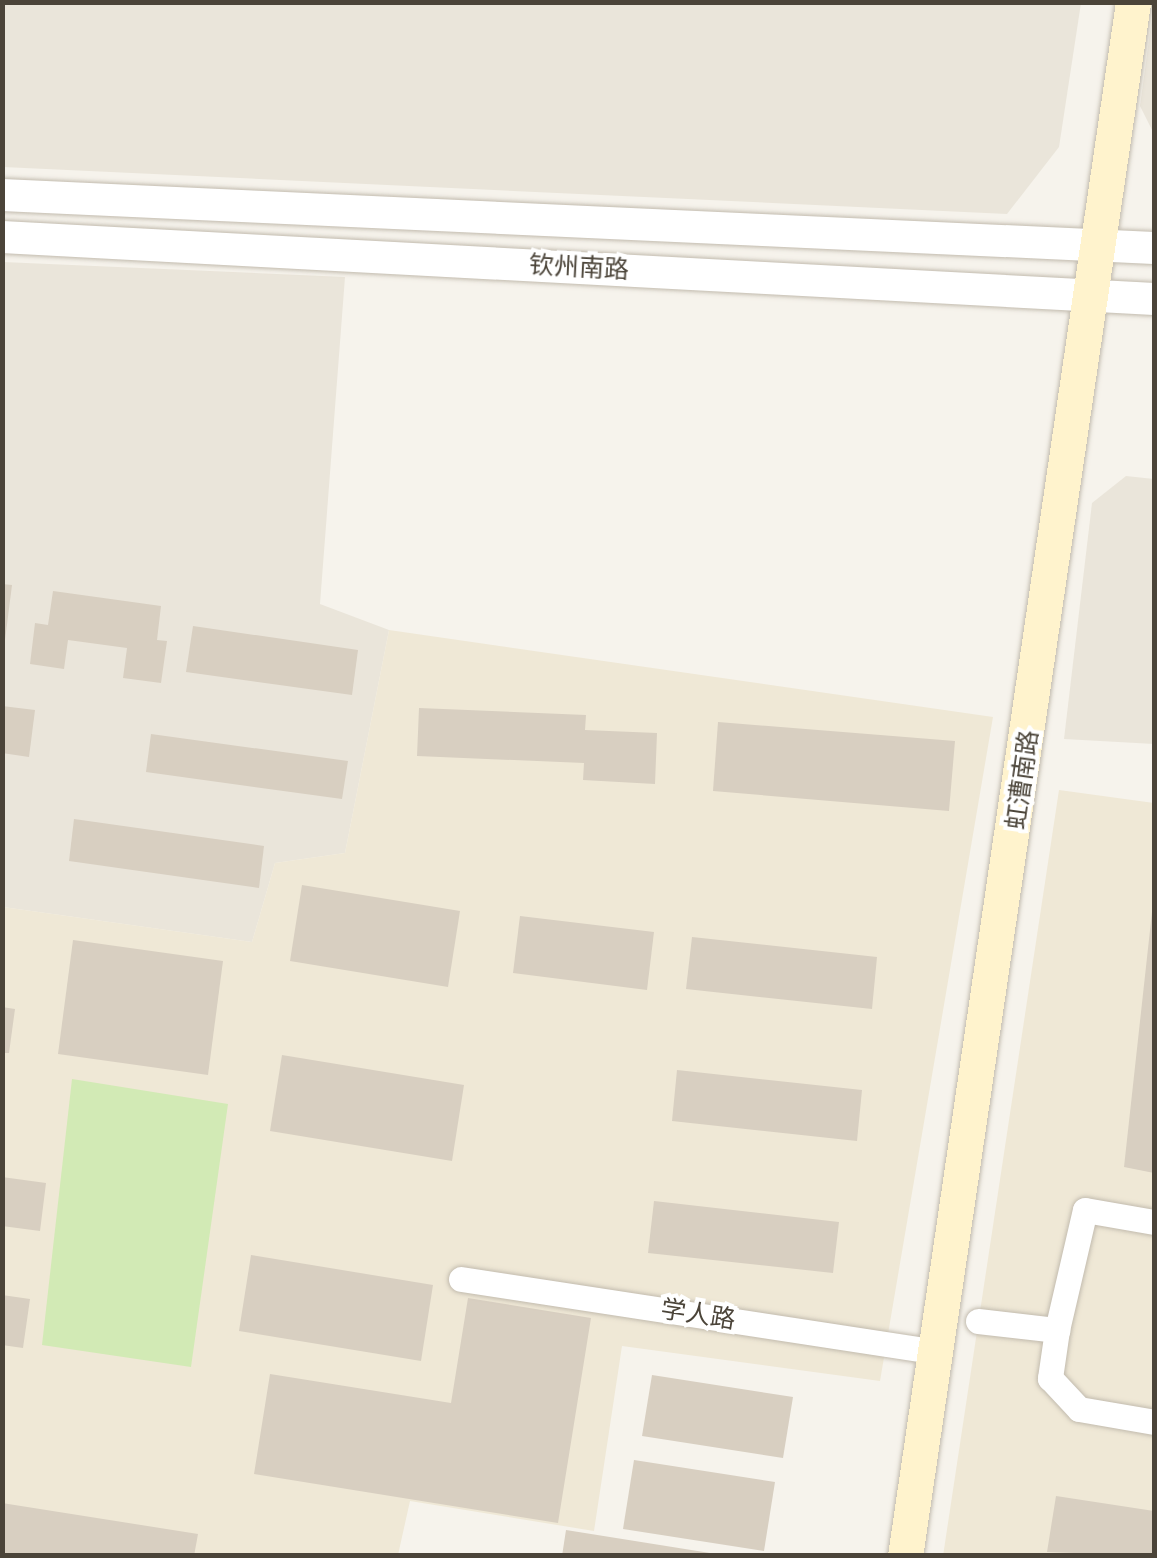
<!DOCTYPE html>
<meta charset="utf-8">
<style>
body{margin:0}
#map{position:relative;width:1157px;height:1558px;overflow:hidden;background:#f6f3ec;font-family:"Roboto Condensed","Noto Sans SC",sans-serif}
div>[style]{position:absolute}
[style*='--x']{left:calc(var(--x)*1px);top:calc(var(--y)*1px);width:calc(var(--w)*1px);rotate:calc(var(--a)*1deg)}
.residential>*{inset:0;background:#eae5da}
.education>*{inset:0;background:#efe8d6}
.green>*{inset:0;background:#d2eab5}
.building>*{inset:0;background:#d8cfc1}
.roads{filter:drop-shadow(0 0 2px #c2bbae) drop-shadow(0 0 2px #c2bbae)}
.minor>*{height:25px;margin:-12.5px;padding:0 12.5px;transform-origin:12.5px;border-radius:12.5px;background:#fff}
.tertiary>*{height:32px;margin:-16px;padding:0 16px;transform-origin:16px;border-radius:16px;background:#fff}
.secondary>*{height:35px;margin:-17.5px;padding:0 17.5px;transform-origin:17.5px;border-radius:17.5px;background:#fff3cd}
span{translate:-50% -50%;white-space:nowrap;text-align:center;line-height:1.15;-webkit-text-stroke:8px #fff;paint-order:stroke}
.street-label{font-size:25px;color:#4b4439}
.frame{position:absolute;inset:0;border:5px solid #4b4439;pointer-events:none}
</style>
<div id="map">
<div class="residential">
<i style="clip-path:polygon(3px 2px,1081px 2px,1081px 3px,1059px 147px,1007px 214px,3px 167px)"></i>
<i style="clip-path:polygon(1154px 3px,1154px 134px,1140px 106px)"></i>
<i style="clip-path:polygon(3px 262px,345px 277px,320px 604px,389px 630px,345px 853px,275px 863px,252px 942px,3px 907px)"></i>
<i style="clip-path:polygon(1126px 476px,1154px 479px,1154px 744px,1064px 739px,1092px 503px)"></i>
</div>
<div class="education">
<i style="clip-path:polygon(389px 630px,993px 717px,880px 1381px,622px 1346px,594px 1531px,410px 1501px,398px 1555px,3px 1556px,3px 907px,252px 942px,275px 863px,345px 853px)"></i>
<i style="clip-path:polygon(1059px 790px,1154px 803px,1154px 1555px,943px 1556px)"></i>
</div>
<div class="green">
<i style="clip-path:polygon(72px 1079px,228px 1104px,191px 1367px,42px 1345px)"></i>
</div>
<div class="building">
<i style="clip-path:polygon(2px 584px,12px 585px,5px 640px,2px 640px)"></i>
<i style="clip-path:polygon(53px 591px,161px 606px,157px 640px,167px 641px,161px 683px,123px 678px,127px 648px,68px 640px,64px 669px,30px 664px,35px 623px,48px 625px)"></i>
<i style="clip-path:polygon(193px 626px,358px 650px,352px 695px,186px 672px)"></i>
<i style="clip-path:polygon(2px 706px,35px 710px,29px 757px,2px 753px)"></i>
<i style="clip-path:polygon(419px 708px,586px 715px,585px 730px,657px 733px,655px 784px,583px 780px,584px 763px,417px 756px)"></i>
<i style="clip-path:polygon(718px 722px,955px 741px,949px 811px,713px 791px)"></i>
<i style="clip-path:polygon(151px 734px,348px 761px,342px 799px,146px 772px)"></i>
<i style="clip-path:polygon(74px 819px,264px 846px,259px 888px,69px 861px)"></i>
<i style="clip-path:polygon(302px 885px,460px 911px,448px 987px,290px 961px)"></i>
<i style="clip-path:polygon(1152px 912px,1154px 912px,1154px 1173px,1124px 1167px)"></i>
<i style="clip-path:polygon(520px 916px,654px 932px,647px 990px,513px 973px)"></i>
<i style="clip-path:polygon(692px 937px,877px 957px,872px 1009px,686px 989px)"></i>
<i style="clip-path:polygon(73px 940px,223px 961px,208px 1075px,58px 1054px)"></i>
<i style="clip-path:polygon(2px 1007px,15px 1009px,9px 1053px,2px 1053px)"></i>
<i style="clip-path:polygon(282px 1055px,464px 1085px,452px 1161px,270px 1131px)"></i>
<i style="clip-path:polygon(677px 1070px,862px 1090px,857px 1141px,672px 1121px)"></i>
<i style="clip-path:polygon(2px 1177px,46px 1183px,40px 1231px,2px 1226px)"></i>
<i style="clip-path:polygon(654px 1201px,839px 1222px,833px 1273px,648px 1253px)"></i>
<i style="clip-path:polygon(251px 1255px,433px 1285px,421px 1361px,239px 1331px)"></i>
<i style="clip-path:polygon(2px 1295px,30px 1299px,23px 1348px,2px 1345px)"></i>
<i style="clip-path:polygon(468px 1298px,591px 1318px,558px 1523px,254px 1474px,270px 1374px,451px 1403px)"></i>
<i style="clip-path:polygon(652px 1375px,793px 1397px,783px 1458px,642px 1436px)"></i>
<i style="clip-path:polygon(634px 1460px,775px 1482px,764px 1551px,623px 1529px)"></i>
<i style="clip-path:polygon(1056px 1496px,1154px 1511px,1154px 1556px,1047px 1552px)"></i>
<i style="clip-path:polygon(2px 1503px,198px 1534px,194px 1556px,2px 1556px)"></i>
<i style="clip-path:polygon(566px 1530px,710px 1553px,710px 1556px,562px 1556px)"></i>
</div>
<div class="roads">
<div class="minor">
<i style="--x:461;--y:1279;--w:481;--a:8.7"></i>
<i style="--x:978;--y:1321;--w:80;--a:6.5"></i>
<i style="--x:1057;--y:1330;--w:49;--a:98.3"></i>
<i style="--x:1050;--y:1378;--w:42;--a:46.9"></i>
<i style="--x:1079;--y:1409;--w:76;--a:9.8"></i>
<i style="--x:1057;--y:1330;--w:123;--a:-76.9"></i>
<i style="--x:1085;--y:1210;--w:70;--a:9.9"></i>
</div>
<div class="tertiary">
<i style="--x:2;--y:195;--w:1153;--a:2.63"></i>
<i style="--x:2;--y:237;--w:1154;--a:3.08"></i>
</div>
<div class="secondary">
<i style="--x:905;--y:1556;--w:1571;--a:-81.65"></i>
</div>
</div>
<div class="street-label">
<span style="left:579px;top:268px;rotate:3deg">钦州南路</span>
<span style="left:1023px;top:780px;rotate:-82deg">虹漕南路</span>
<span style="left:698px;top:1315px;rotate:9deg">学人路</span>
</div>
<div class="frame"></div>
</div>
